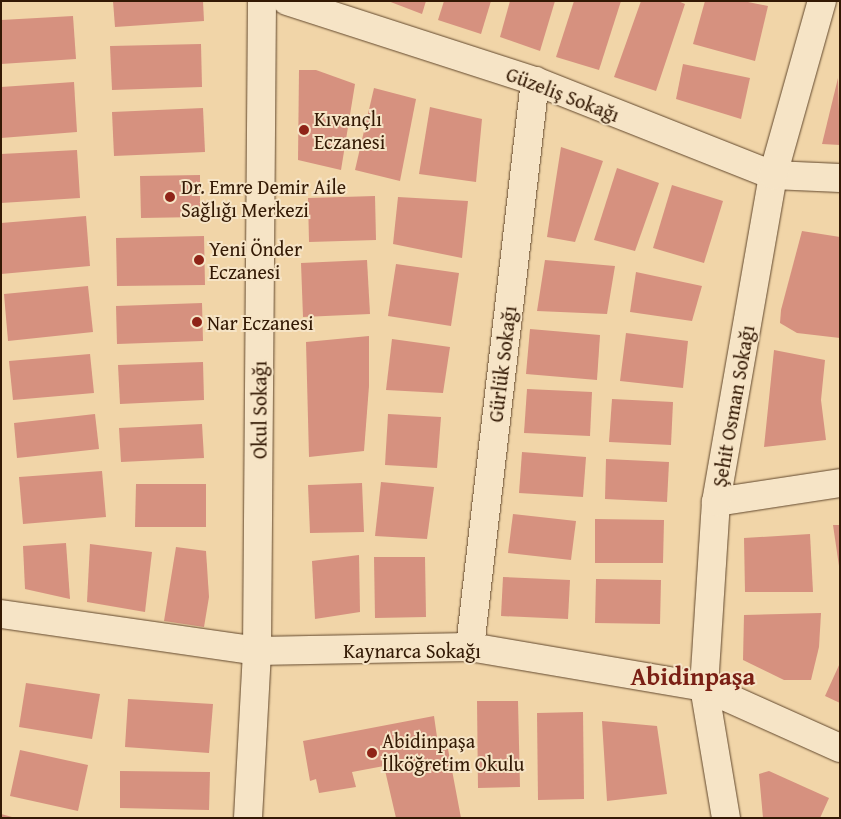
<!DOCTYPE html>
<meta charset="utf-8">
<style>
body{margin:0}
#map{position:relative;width:841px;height:819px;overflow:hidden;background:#f1d5a8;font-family:"Gentium Book Plus",serif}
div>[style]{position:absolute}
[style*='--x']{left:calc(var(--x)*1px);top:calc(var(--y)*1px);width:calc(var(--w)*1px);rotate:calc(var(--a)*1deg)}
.building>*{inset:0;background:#d6917f}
.roads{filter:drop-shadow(0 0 1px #62482d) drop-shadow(0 0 1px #62482d)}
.minor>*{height:28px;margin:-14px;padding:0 14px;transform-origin:14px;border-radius:14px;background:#f6e4c6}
.dots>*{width:14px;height:14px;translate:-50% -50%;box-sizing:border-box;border:2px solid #f6e4c6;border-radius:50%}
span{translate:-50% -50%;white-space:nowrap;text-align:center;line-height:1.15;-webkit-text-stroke:4px #f6e4c6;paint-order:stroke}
.street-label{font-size:20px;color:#331904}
.poi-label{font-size:20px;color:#331904}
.left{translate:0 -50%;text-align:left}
.district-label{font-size:25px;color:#7a1f14;font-weight:700}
.frame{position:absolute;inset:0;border:2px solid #331904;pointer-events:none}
</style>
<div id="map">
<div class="building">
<i style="clip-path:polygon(113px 1px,203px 1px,204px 21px,115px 27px)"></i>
<i style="clip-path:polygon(388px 1px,426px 1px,422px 14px)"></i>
<i style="clip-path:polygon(444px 1px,491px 1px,481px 34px,438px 20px)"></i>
<i style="clip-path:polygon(510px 1px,555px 1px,540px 51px,500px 37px)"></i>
<i style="clip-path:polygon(574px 1px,621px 1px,599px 70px,556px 57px)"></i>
<i style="clip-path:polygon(641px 1px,678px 1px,685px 4px,656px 91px,614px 77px)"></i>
<i style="clip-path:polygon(705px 1px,743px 1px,768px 6px,755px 61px,693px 44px)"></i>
<i style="clip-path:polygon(73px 16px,76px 59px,1px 64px,1px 20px)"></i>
<i style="clip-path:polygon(201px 44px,202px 87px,112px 90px,110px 46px)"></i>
<i style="clip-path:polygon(683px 64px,750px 78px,741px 119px,676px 99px)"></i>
<i style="clip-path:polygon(299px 70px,316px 70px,355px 84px,341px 170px,298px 160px)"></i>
<i style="clip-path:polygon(838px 78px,840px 145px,822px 144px)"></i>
<i style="clip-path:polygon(74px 82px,77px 132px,1px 138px,1px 87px)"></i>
<i style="clip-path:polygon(374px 88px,416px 99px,400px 181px,355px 170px)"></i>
<i style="clip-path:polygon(430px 107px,482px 119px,476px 182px,419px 174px)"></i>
<i style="clip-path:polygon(203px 108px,205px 152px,114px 156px,112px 112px)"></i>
<i style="clip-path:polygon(561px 147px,603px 161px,575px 242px,547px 237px)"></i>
<i style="clip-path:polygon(77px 150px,80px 198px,1px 203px,1px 154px)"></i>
<i style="clip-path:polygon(617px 168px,659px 183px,635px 251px,594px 240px)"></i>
<i style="clip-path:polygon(200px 175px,200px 217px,141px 218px,140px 176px)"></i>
<i style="clip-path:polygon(672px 185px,723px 201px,704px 263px,653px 248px)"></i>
<i style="clip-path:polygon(375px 196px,376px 240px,309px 242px,308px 198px)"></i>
<i style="clip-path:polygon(398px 197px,468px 201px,462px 258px,393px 244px)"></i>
<i style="clip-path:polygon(86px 216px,90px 266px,1px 274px,1px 223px)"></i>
<i style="clip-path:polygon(802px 231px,840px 237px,840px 338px,797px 333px,780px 323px,781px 310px)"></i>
<i style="clip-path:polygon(204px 236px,205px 285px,117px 286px,116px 238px)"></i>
<i style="clip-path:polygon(367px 260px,370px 314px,303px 317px,301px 263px)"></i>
<i style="clip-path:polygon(545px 260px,615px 266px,607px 314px,537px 311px)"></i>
<i style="clip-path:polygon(396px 264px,459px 273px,451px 326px,388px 316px)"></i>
<i style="clip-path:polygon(636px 272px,702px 286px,692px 321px,630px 312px)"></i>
<i style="clip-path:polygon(88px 286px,93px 332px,8px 341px,4px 294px)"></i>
<i style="clip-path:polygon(202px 303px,203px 341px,117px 344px,116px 306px)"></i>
<i style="clip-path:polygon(530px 329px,600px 335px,597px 380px,526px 374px)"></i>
<i style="clip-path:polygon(626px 333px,688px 341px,683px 388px,620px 381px)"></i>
<i style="clip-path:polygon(369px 336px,369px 386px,364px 451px,309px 457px,306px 342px)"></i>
<i style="clip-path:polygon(392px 339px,450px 347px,443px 393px,386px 390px)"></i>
<i style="clip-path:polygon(774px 350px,825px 360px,821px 400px,826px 440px,764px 447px)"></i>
<i style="clip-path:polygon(90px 354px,94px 393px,13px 400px,9px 361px)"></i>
<i style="clip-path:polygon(203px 362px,204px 400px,120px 404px,118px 365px)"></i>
<i style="clip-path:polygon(527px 389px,592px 392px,590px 436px,524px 433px)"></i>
<i style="clip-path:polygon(612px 399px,673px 402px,671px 445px,609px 442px)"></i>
<i style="clip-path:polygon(95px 414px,99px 449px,17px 458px,14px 423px)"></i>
<i style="clip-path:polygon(388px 414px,441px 417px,437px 468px,385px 465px)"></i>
<i style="clip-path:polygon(202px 424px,204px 458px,121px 462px,119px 428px)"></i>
<i style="clip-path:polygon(522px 452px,586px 457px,583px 497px,519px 493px)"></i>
<i style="clip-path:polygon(606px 459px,669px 462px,667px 502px,605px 499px)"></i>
<i style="clip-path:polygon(102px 471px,106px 517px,23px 524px,19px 477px)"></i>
<i style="clip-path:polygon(381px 482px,434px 487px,427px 539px,375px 536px)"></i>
<i style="clip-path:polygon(362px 483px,364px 532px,310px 533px,308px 485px)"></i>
<i style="clip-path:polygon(136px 484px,206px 484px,206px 527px,135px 527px)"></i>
<i style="clip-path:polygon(513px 514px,576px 521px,571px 560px,508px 553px)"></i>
<i style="clip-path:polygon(595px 519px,664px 520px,663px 563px,595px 563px)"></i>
<i style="clip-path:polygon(833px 525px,840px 525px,840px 566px,839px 566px)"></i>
<i style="clip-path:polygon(810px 534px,813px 592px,745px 592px,744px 538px)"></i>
<i style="clip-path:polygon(66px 543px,70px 599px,25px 589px,23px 546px)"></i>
<i style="clip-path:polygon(90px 544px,152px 552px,145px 612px,87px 602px)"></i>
<i style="clip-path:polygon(176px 547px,206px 551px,209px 597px,204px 627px,164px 621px)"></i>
<i style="clip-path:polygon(359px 555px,360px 612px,315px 619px,312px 561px)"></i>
<i style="clip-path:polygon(374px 557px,425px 557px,426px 617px,375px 618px)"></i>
<i style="clip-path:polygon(503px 577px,570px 580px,568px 619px,501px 616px)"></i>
<i style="clip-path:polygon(596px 579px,661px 580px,660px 624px,595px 623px)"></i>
<i style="clip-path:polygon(821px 613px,819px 647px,811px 680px,784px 680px,743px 660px,744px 615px)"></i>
<i style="clip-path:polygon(840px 663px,840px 703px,825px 696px)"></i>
<i style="clip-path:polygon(26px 683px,100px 694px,92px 739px,19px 727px)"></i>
<i style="clip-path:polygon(128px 699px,213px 704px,209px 753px,125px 747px)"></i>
<i style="clip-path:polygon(477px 701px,518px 701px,520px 787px,478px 788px)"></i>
<i style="clip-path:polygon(583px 712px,584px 799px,538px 800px,537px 713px)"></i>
<i style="clip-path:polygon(434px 716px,439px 751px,448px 749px,461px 818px,396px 818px,384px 766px,352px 772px,356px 787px,319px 793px,316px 779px,310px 781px,303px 741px)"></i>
<i style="clip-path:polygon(602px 721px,657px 726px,667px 794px,607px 801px)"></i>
<i style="clip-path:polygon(20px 750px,88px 765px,78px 811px,10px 796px)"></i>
<i style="clip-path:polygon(120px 771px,210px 772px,209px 810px,120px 808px)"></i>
<i style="clip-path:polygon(769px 771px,829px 798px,820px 818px,763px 818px,759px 774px)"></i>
<i style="clip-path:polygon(1px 814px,12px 817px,12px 818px,1px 818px)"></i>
</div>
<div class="roads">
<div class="minor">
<i style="--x:287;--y:1;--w:261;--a:17.9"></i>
<i style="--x:535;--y:81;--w:256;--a:21.6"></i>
<i style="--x:773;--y:175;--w:67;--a:2.6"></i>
<i style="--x:716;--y:502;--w:125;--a:-8.7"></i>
<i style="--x:1;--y:614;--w:259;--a:8.2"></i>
<i style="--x:257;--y:651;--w:213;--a:-1.1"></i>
<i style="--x:470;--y:647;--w:237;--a:9.7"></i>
<i style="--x:704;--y:687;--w:149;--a:24.2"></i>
<i style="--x:470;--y:647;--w:570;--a:-83.45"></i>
<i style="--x:248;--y:818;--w:167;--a:-86.9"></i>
<i style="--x:257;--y:651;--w:650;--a:-89.56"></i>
<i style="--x:726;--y:818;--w:133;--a:-99.5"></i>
<i style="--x:704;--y:687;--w:185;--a:-86.3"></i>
<i style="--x:716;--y:502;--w:332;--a:-80.1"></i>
<i style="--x:773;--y:175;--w:181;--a:-74.3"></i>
</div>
</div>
<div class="dots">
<i style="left:304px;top:130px;background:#8f2418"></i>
<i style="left:170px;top:197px;background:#8f2418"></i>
<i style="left:199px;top:260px;background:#8f2418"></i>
<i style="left:197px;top:322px;background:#8f2418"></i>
<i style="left:372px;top:753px;background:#8f2418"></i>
</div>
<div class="street-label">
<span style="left:563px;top:94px;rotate:21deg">Güzeliş Sokağı</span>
<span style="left:502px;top:364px;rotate:-83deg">Gürlük Sokağı</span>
<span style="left:733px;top:406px;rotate:-80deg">Şehit Osman Sokağı</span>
<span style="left:259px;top:410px;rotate:-90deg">Okul Sokağı</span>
<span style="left:412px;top:650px">Kaynarca Sokağı</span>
</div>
<div class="poi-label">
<span class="left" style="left:314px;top:130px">Kıvançlı<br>Eczanesi</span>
<span class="left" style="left:181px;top:198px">Dr. Emre Demir Aile<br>Sağlığı Merkezi</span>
<span class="left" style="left:209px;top:260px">Yeni Önder<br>Eczanesi</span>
<span class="left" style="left:207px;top:322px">Nar Eczanesi</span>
<span class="left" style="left:382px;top:752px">Abidinpaşa<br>İlköğretim Okulu</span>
</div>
<div class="district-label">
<span style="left:693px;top:676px">Abidinpaşa</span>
</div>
<div class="frame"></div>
</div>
